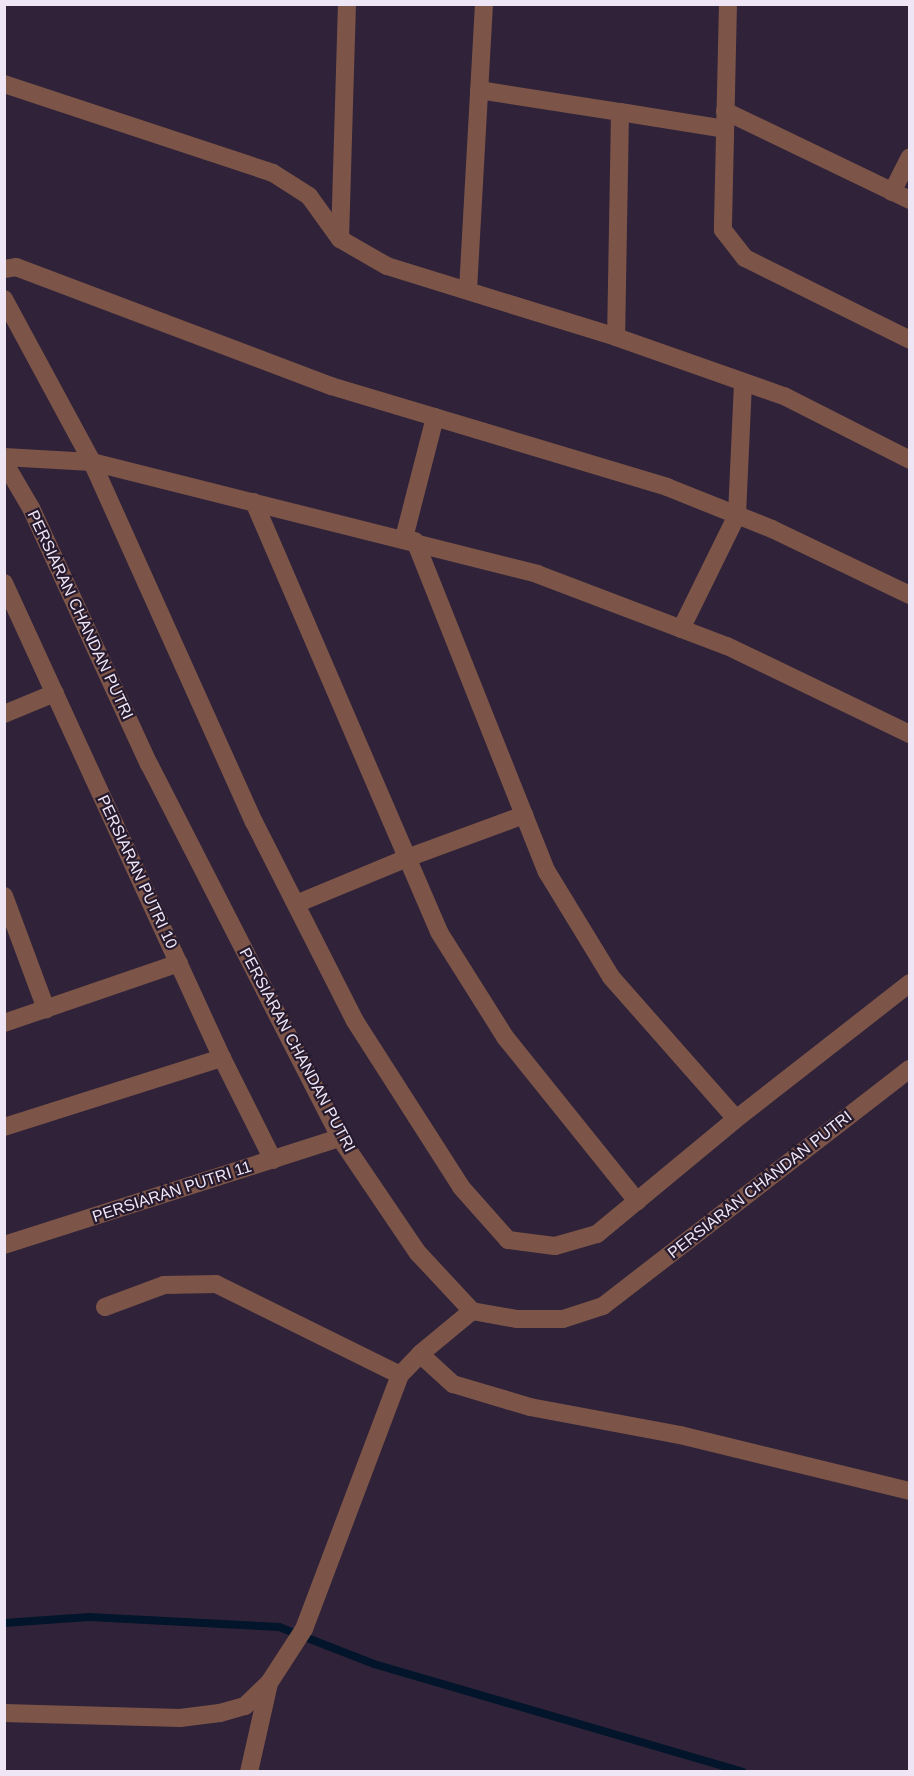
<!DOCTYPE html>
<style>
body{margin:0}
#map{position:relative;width:914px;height:1776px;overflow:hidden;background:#302339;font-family:Helvetica,sans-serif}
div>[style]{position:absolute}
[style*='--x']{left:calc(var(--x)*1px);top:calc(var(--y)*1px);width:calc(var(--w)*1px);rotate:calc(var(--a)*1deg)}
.stream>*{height:8px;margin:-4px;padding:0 4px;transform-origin:4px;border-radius:4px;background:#02152a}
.minor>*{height:18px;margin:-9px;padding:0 9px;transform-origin:9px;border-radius:9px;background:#7c5548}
span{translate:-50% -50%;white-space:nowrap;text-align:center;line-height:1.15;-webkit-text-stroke:4.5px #261a2f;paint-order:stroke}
.street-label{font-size:16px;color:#eee6f5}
.frame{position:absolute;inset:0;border:6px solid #eee6f5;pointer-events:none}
</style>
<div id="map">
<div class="stream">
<i style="--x:4;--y:1623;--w:85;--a:-4"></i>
<i style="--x:89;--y:1617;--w:190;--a:3"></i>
<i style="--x:279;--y:1627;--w:102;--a:21.3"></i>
<i style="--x:374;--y:1664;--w:384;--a:16.3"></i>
</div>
<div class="minor">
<i style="--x:728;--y:4;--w:226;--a:91.3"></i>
<i style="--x:723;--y:230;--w:36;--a:52"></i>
<i style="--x:745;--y:258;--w:184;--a:26.4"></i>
<i style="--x:4;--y:84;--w:283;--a:18.3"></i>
<i style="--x:273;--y:173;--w:43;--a:32.6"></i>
<i style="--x:309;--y:196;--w:53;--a:54.2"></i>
<i style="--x:340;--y:239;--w:54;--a:29.9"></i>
<i style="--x:387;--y:266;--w:240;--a:17.2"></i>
<i style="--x:616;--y:337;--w:178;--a:19.4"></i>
<i style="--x:784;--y:396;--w:141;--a:26.9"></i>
<i style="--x:479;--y:90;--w:143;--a:8.9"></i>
<i style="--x:620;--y:112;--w:225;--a:91"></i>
<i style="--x:725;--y:111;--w:205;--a:25.7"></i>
<i style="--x:620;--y:112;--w:106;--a:9.2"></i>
<i style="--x:892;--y:192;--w:39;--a:-63"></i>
<i style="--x:340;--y:239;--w:235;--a:-88.3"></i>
<i style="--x:4;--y:269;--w:12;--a:-9"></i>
<i style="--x:16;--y:267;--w:337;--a:20.7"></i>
<i style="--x:331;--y:386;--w:351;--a:16.7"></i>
<i style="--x:667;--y:487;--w:113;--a:21.8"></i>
<i style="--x:772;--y:529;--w:153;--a:25.6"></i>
<i style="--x:468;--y:290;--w:286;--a:-86.8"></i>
<i style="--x:4;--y:299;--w:185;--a:61.6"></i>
<i style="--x:92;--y:462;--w:395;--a:65.8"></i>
<i style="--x:254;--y:822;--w:223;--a:63.1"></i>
<i style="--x:355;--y:1021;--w:197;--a:57.4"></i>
<i style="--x:461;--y:1187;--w:71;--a:48.4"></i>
<i style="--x:508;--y:1240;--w:47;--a:7.3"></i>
<i style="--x:555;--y:1246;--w:44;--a:-15.9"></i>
<i style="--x:597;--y:1234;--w:180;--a:-39.6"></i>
<i style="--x:736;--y:1119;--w:221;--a:-38"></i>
<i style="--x:4;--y:457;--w:88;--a:3.3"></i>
<i style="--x:92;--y:462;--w:459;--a:14.1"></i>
<i style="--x:537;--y:574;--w:203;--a:20.8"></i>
<i style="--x:727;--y:646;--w:203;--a:25.7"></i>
<i style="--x:4;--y:462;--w:53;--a:59.6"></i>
<i style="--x:31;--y:508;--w:282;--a:65.3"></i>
<i style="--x:149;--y:764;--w:420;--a:62.9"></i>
<i style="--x:340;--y:1138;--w:139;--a:55.9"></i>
<i style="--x:418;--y:1253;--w:79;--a:47"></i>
<i style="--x:472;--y:1311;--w:46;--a:10.1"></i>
<i style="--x:517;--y:1319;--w:46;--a:0"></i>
<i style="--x:563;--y:1319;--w:42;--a:-18"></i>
<i style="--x:603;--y:1306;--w:388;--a:-37.7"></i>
<i style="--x:254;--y:502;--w:468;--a:66.7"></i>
<i style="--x:439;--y:932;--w:124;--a:57.8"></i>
<i style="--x:505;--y:1037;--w:211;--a:51.2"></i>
<i style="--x:404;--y:538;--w:125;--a:-75.6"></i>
<i style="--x:415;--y:541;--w:356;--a:68.3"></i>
<i style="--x:547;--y:872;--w:123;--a:58.6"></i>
<i style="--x:611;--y:977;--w:189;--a:48.6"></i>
<i style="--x:4;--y:583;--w:523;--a:65.35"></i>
<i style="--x:222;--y:1058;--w:114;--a:63.4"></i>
<i style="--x:681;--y:629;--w:127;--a:-63.8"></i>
<i style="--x:737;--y:515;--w:133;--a:-87.4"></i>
<i style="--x:4;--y:714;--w:55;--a:-22.4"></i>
<i style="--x:4;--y:896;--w:121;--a:69.6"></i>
<i style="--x:296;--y:904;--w:120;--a:-22.5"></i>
<i style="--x:407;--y:858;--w:125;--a:-20.2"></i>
<i style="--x:4;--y:1023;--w:185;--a:-18.9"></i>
<i style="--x:4;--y:1127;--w:229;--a:-17.6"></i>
<i style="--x:4;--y:1245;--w:353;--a:-17.7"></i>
<i style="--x:105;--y:1307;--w:63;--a:-20.4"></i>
<i style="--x:164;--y:1285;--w:52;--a:-1.1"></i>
<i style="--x:216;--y:1284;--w:205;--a:26.3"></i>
<i style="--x:420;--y:1354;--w:45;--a:42.3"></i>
<i style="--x:453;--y:1384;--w:80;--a:16.6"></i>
<i style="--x:530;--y:1407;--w:153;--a:10.6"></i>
<i style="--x:680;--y:1435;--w:237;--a:13.7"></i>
<i style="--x:4;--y:1713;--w:176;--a:1.6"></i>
<i style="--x:180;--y:1718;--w:40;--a:-7.1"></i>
<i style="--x:220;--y:1713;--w:26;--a:-16"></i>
<i style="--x:245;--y:1706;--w:33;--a:-44"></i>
<i style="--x:269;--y:1683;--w:64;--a:-57.1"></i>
<i style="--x:304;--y:1629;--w:272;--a:-69.3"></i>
<i style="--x:400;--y:1375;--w:29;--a:-46"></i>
<i style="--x:420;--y:1354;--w:67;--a:-39.6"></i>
<i style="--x:249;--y:1772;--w:91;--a:-77.3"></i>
</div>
<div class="street-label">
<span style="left:80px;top:615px;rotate:65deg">PERSIARAN CHANDAN PUTRI</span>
<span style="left:137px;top:872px;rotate:65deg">PERSIARAN PUTRI 10</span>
<span style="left:297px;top:1050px;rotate:62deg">PERSIARAN CHANDAN PUTRI</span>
<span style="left:760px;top:1185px;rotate:-38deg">PERSIARAN CHANDAN PUTRI</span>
<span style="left:172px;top:1192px;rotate:-18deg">PERSIARAN PUTRI 11</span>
</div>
<div class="frame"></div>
</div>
